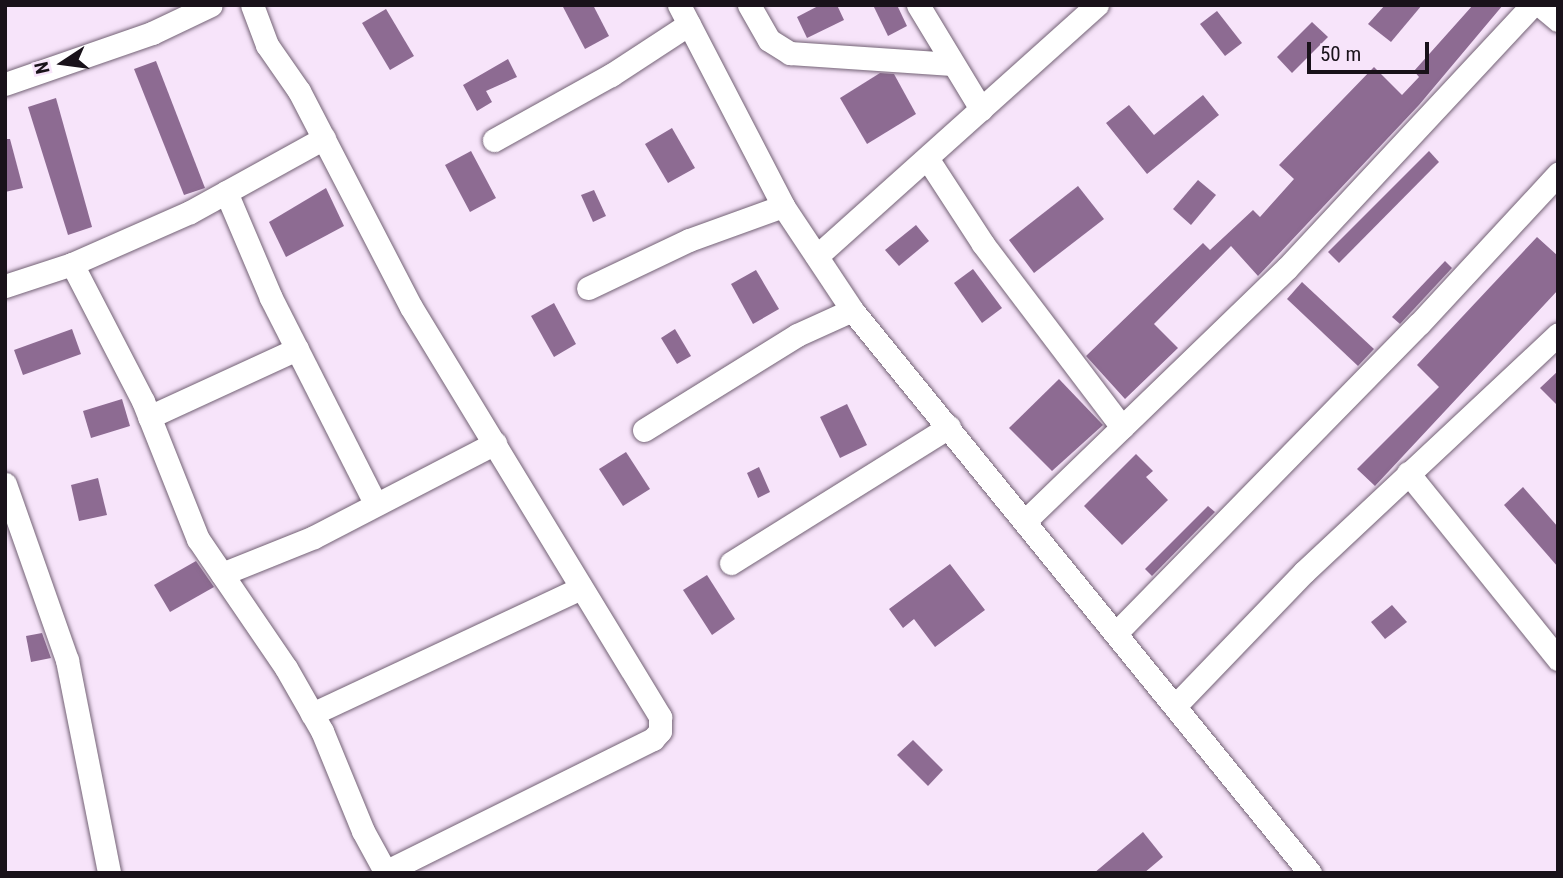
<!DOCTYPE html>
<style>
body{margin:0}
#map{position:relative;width:1563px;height:878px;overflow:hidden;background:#f7e4fa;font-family:"Roboto Condensed",sans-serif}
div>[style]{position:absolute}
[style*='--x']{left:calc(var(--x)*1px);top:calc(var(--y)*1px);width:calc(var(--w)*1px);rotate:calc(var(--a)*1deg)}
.building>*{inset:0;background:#8d6b92}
.roads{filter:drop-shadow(0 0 2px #736275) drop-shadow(0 0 2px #736275)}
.minor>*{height:23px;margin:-11.5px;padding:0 11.5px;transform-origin:11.5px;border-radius:11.5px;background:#fff}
span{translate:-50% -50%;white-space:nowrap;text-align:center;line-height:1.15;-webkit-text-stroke:5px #f7e4fa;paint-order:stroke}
.frame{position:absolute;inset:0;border:7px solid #19121a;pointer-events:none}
.north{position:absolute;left:28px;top:28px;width:70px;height:70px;-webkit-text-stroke:5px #f7e4fa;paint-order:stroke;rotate:257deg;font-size:19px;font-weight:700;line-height:28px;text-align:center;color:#19121a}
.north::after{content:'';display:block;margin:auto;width:24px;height:32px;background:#19121a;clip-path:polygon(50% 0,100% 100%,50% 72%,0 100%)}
.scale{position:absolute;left:1307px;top:42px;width:122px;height:32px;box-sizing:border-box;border:4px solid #19121a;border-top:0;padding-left:9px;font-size:21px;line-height:24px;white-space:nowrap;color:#19121a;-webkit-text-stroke:5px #f7e4fa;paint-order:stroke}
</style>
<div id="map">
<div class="building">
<i style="clip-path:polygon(562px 5px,593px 5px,609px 36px,585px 49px)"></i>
<i style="clip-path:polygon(820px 5px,837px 5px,844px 20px,807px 38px,797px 17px)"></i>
<i style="clip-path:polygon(873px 5px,897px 5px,907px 26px,888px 36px)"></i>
<i style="clip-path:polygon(1385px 5px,1422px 5px,1391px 42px,1368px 24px)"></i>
<i style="clip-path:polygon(1473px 5px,1503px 5px,1419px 105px,1258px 276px,1231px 246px,1154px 324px,1178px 348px,1125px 399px,1086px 356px,1203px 243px,1210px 250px,1253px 210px,1260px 217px,1294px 179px,1279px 165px,1374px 67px,1402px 95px,1419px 77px,1414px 71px)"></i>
<i style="clip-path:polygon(386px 9px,414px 56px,390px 70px,362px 23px)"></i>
<i style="clip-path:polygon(1217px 11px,1242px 43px,1225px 56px,1200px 24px)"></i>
<i style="clip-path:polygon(1312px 22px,1328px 37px,1292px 73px,1277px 57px)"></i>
<i style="clip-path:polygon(508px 59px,517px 77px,486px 91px,492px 102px,477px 111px,463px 85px)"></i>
<i style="clip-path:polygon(156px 61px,205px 188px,184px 195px,134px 69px)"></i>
<i style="clip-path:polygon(880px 73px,894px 74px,916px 114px,867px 144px,840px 98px)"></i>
<i style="clip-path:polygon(1203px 95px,1219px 115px,1147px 174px,1106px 123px,1129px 105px,1154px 135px)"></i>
<i style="clip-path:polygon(56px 98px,92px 227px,68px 235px,28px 107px)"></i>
<i style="clip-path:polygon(672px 128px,695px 168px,668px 183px,645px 144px)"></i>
<i style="clip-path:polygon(5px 139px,10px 139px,23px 188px,5px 192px)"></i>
<i style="clip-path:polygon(471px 151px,496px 198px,470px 212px,445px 165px)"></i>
<i style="clip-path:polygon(1429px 151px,1439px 162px,1339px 263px,1328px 252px)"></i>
<i style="clip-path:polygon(1198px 180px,1216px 195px,1191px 225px,1173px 209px)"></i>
<i style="clip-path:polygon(1078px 186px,1104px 219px,1034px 273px,1009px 240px)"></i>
<i style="clip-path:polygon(326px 188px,344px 226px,286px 257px,269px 222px)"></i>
<i style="clip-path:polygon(594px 190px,606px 216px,593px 222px,581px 195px)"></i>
<i style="clip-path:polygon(916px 225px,929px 241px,899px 266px,885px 250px)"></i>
<i style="clip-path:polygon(1537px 237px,1558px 256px,1558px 290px,1375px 486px,1357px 469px,1439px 387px,1417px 365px)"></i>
<i style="clip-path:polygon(1445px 261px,1452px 268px,1400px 324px,1392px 317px)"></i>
<i style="clip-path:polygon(973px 269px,1002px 308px,982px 323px,954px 283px)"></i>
<i style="clip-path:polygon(756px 270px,779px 309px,753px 324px,731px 284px)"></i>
<i style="clip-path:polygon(1302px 282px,1374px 349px,1358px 366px,1287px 299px)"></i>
<i style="clip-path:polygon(554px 303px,576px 344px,554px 357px,531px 316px)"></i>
<i style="clip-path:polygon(72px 329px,81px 354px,23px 375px,14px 350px)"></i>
<i style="clip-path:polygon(675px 329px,691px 356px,677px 364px,661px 338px)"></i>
<i style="clip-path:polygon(1558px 371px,1558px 406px,1540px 388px)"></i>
<i style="clip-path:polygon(1059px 379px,1103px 425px,1052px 471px,1009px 428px)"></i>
<i style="clip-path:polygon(122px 399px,130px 426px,91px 438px,83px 411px)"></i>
<i style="clip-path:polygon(847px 404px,867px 445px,840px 458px,820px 417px)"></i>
<i style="clip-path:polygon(626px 452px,650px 489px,623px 506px,599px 469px)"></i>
<i style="clip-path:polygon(1136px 454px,1153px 471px,1146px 477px,1168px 500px,1122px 545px,1084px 506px)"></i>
<i style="clip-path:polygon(759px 467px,770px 492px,758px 498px,747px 473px)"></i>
<i style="clip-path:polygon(98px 478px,107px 515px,79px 521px,71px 485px)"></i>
<i style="clip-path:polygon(1523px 487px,1558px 527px,1558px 567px,1504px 505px)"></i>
<i style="clip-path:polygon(1208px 506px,1215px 512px,1152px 576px,1145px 569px)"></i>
<i style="clip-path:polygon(196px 561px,214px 587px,170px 612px,154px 585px)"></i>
<i style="clip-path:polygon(950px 564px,985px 610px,935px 647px,914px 619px,903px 628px,889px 609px)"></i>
<i style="clip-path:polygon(707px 575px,735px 619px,712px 635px,683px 590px)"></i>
<i style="clip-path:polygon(1392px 605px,1407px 622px,1385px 639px,1371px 622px)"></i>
<i style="clip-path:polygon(42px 633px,51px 658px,31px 662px,26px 636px)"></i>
<i style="clip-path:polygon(913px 740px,943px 770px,928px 786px,897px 755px)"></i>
<i style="clip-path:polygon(1143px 832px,1163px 857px,1144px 873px,1094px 873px)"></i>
</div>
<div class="roads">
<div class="minor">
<i style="--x:252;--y:5;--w:43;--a:69.4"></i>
<i style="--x:267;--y:45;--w:56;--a:55.2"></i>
<i style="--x:299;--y:91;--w:243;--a:62.6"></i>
<i style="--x:411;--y:307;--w:480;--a:58.7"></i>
<i style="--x:660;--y:717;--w:14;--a:90"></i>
<i style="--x:660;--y:731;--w:11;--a:131"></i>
<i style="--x:653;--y:739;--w:301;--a:153.6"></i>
<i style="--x:679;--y:5;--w:226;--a:62.6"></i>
<i style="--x:783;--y:206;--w:125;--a:56.4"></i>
<i style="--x:852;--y:310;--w:726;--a:50.87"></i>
<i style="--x:749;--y:5;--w:40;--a:60.3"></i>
<i style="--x:769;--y:40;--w:25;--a:32"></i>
<i style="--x:790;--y:53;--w:162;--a:3.9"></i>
<i style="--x:918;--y:5;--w:122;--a:58.8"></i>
<i style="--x:1540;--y:5;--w:23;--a:40"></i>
<i style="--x:5;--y:84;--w:156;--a:-19.1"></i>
<i style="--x:152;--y:33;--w:65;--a:-25.4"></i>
<i style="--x:494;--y:140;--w:134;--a:-29.1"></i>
<i style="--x:611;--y:75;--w:93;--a:-33.2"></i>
<i style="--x:927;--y:158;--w:103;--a:56.9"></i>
<i style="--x:983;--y:244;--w:230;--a:52.8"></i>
<i style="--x:226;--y:192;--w:115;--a:67"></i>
<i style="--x:271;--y:298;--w:230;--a:63.1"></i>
<i style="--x:817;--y:256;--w:376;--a:-41.9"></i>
<i style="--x:72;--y:264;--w:154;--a:62.6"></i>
<i style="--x:143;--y:401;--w:149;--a:68.3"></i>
<i style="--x:198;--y:539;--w:156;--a:55.7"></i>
<i style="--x:286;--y:668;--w:73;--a:60.3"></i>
<i style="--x:322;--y:731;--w:108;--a:67.7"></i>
<i style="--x:363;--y:831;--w:48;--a:61.3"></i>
<i style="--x:5;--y:286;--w:71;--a:-18.2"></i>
<i style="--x:72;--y:264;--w:129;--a:-23.8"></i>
<i style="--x:190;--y:212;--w:153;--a:-28.9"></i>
<i style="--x:588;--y:288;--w:112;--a:-25.4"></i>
<i style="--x:689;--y:240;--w:100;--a:-19.9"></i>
<i style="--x:149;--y:417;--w:163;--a:-24.7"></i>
<i style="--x:644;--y:430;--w:180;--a:-31.8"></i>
<i style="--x:797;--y:335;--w:60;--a:-24.4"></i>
<i style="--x:1408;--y:473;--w:239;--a:51.1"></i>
<i style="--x:5;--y:484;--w:187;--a:70.6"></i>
<i style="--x:67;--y:660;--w:217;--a:78.8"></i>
<i style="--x:1025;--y:521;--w:364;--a:-44"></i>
<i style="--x:1287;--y:268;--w:359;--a:-47"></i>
<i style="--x:731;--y:563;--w:257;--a:-32"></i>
<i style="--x:222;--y:574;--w:99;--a:-21.9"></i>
<i style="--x:314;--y:537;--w:204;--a:-27.4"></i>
<i style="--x:1116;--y:633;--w:433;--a:-45.6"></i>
<i style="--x:1419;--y:324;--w:205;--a:-47.2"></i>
<i style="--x:1175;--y:706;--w:186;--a:-46.1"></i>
<i style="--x:1304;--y:572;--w:348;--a:-43.1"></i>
<i style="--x:312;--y:714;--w:297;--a:-25.1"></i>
</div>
</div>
<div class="frame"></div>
<div class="north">N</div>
<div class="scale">50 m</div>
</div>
